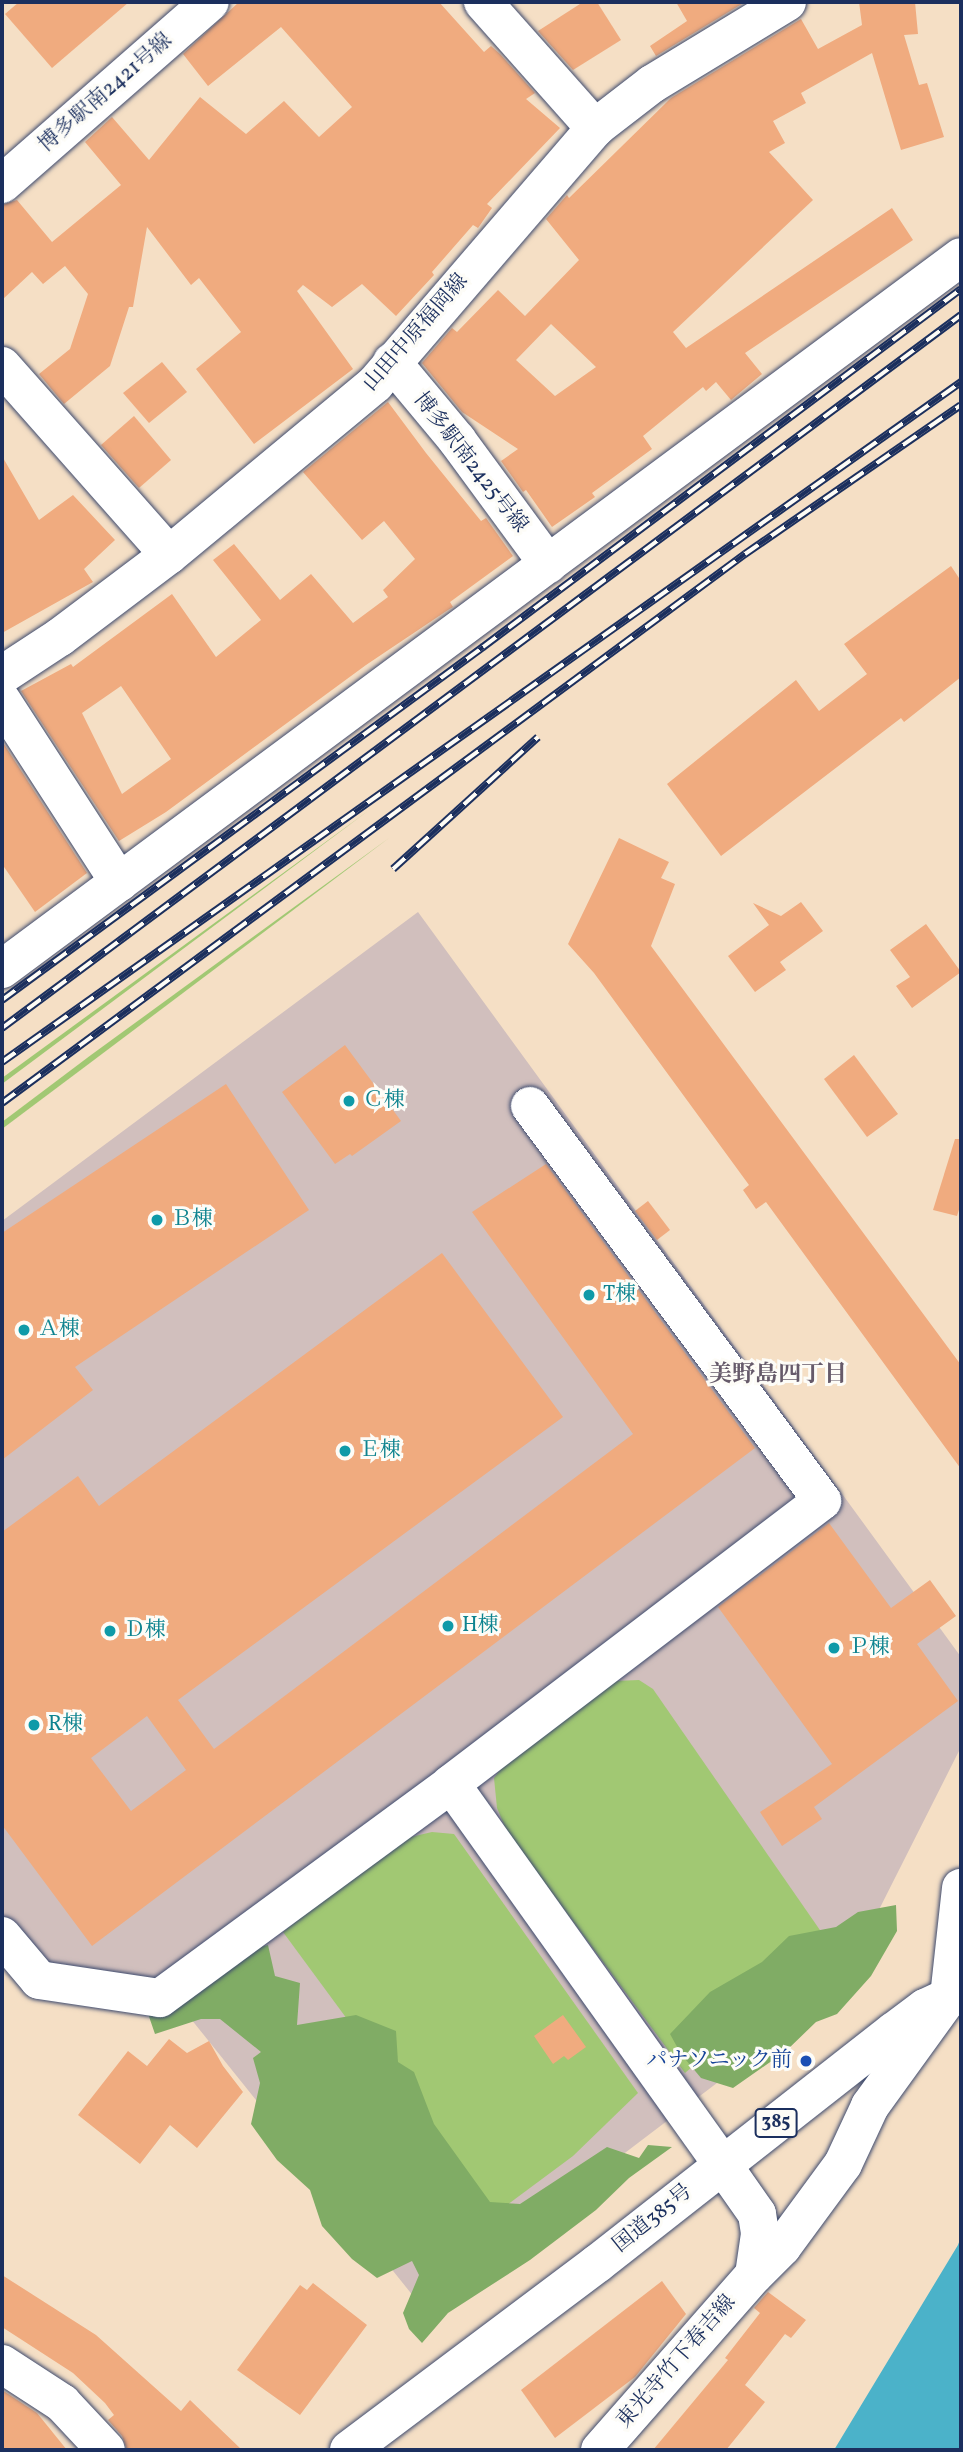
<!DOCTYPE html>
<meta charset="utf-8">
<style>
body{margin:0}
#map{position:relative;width:963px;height:2452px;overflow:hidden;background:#f5dfc5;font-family:Vollkorn,"Noto Serif JP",serif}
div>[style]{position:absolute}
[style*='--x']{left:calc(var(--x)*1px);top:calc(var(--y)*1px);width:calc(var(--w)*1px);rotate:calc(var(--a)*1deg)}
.industrial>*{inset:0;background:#d1bfbd}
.green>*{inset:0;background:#a1c873}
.forest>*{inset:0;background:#80ac65}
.water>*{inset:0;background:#4bb2c9}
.building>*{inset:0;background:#f0ab7f}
.roads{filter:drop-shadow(0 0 2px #3c496d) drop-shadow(0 0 2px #3c496d)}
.minor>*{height:38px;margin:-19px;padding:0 19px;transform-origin:19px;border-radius:19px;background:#fff}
.major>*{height:38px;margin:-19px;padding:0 19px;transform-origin:19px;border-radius:19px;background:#fff}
.highway>*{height:38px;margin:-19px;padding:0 19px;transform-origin:19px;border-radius:19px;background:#fff}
.rail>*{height:8px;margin-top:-4px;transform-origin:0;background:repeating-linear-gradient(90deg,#fdfcf7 0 16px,#1b2f5e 0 32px);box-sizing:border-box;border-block:2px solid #1b2f5e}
.dots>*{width:19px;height:19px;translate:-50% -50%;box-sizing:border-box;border:4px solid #fdfcf7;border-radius:50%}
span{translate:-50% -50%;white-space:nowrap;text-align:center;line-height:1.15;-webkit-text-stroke:6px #fdfcf7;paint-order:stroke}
.shield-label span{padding:2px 5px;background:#fdfcf7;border:2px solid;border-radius:5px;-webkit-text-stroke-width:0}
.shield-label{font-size:19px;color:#1b2f5e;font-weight:700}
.street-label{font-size:21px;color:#1b2f5e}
.culture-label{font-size:21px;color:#0d838f}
.left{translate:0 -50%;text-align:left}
.transit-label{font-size:21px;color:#164399}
.right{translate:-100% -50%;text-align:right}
.neighbourhood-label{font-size:23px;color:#665a6a;font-weight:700}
.frame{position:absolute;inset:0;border:4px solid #1b2f5e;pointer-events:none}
</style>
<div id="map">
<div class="industrial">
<i style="clip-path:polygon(418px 912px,961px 1657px,961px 1747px,838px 1991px,422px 2307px,191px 2019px,18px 1955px,2px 1966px,2px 1221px)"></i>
</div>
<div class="green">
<i style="clip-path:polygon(368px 811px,2px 1084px,2px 1078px)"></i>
<i style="clip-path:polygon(389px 838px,90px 1063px,2px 1129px,2px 1122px,91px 1055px)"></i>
<i style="clip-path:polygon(639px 1680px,653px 1689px,831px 1946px,685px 2073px,507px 1832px,497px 1808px,494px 1778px,509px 1758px,615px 1681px)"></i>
<i style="clip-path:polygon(432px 1832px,454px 1834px,638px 2093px,573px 2156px,492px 2216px,283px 1932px,398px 1840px)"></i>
</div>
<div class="forest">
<i style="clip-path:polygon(896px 1905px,897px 1931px,871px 1976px,837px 2014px,816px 2022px,786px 2051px,733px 2088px,701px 2078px,681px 2054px,670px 2034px,710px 1992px,762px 1962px,789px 1936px,836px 1927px,858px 1912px)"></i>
<i style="clip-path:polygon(268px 1945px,275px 1976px,300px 1983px,297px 2025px,356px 2015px,396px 2031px,398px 2062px,414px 2072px,434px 2124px,490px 2202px,520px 2204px,607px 2147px,639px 2158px,648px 2145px,672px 2147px,629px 2178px,596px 2210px,530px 2260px,448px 2313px,422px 2343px,409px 2329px,403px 2313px,419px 2275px,412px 2261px,377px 2278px,352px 2259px,322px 2226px,310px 2190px,277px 2160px,251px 2124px,260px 2083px,253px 2058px,261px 2052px,220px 2019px,201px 2019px,155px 2034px,145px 2005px,246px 1951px)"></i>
</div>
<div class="water">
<i style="clip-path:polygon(961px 2237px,961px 2450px,834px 2450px,958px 2245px)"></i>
</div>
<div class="building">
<i style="clip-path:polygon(19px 2px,129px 2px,52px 68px,5px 14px)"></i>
<i style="clip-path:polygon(239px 2px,439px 2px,484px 52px,491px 46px,500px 54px,535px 93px,526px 99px,560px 128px,487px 204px,492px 208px,478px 228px,473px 225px,432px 272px,434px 275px,396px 316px,362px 284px,332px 307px,303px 285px,297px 291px,353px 369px,254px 444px,196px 369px,241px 332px,199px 278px,191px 285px,147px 227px,133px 307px,129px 307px,110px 366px,64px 404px,39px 374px,70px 349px,88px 294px,65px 266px,43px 284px,32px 272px,2px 300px,2px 205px,17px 200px,52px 242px,121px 185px,85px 142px,112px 117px,149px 160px,200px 97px,246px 134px,284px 101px,319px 137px,352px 107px,281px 27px,208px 86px,183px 54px)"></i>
<i style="clip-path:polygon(583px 2px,597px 2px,621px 40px,573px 70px,538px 31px)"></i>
<i style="clip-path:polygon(676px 2px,745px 2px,656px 56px,650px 46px,687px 21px)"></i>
<i style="clip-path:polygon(evenodd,859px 2px,915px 2px,918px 34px,904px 35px,919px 85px,927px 83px,944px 137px,901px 150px,872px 53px,801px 93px,806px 103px,773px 121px,785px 143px,769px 152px,813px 200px,673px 332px,686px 348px,892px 208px,913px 240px,745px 353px,762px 374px,731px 400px,716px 382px,706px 391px,703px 387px,643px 436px,652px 449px,592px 493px,595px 497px,552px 527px,526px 490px,523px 492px,501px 461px,518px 449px,462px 412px,422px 363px,452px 328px,457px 332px,498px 290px,525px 316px,579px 260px,546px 219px,567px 195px,569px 198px,671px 98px,801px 19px,818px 49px,862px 25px,859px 2px,551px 324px,596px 367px,555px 396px,516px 360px,551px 324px)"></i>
<i style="clip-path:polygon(162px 362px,187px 392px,149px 423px,123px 393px)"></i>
<i style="clip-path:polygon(evenodd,388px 402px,426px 453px,481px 521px,486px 518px,513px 556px,450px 602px,453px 607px,448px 610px,366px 665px,166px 812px,119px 841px,21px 691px,71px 664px,73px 667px,172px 594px,216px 657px,261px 620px,213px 560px,234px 544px,280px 600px,311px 574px,353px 623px,388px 597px,383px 590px,415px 559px,384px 521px,362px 540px,303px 472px,388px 402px,121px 686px,171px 759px,122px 794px,82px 713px,121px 686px)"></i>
<i style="clip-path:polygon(134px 416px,171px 460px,139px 488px,101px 445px)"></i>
<i style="clip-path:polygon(2px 456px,39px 520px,73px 495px,115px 540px,84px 569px,93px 582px,2px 633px)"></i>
<i style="clip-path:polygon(951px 566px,961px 581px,961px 677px,904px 722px,901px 718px,721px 856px,667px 784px,796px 680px,819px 711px,867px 674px,844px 644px)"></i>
<i style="clip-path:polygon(2px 741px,87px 873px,35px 912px,2px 864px)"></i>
<i style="clip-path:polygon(619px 838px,669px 862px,661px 878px,675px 884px,651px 946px,961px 1365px,961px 1469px,766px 1202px,756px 1209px,743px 1190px,749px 1185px,594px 973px,568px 944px)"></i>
<i style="clip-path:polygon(801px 902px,823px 931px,780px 962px,786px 970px,755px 992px,728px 956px,769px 925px,753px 903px,781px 916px)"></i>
<i style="clip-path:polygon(926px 924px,961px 972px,912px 1008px,896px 986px,910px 977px,890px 950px)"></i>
<i style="clip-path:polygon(345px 1045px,401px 1121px,352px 1156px,350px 1154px,335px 1164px,282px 1092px)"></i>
<i style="clip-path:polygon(854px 1055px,898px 1114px,867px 1137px,824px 1079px)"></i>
<i style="clip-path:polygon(226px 1084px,309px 1210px,75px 1367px,93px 1390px,2px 1460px,2px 1233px)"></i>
<i style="clip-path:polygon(955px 1139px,961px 1139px,961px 1203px,957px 1216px,933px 1210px)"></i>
<i style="clip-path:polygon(evenodd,546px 1164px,755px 1448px,92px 1946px,2px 1825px,2px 1532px,78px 1476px,99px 1506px,442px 1253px,563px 1417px,178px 1700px,214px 1749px,633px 1434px,472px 1212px,546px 1164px,147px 1716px,186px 1770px,131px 1811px,91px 1758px,147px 1716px)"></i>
<i style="clip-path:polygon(648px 1201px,670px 1230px,657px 1240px,635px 1211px)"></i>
<i style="clip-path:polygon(829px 1523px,891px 1608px,930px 1580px,956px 1616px,917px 1644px,958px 1701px,814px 1807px,822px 1819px,782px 1846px,760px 1812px,832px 1764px,718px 1607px)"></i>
<i style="clip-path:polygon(563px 2015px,586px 2047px,568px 2060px,564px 2056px,553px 2064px,534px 2036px)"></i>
<i style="clip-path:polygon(169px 2039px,187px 2053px,209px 2041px,223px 2066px,243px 2092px,197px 2148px,170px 2125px,140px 2164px,78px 2115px,128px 2051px,147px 2066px)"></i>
<i style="clip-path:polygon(2px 2275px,96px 2335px,181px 2411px,190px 2400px,242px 2450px,127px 2450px,122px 2436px,108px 2420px,114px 2415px,105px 2403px,73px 2373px,2px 2327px)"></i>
<i style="clip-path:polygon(662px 2281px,686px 2314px,635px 2377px,555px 2438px,521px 2390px)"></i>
<i style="clip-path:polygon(313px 2283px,367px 2325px,300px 2415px,237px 2370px,300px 2285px,307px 2290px)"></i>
<i style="clip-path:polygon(768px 2292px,806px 2320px,791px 2338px,785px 2334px,745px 2385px,765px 2402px,726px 2450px,653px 2450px,728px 2360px,725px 2358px,760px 2313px,754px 2308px)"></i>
<i style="clip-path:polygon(2px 2390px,37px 2413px,67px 2450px,2px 2450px)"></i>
</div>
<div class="roads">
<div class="minor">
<i style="--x:483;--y:2;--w:169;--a:48.4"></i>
<i style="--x:2;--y:184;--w:276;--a:-41.2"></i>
<i style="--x:392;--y:362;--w:102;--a:50.2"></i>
<i style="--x:457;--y:440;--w:154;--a:53.7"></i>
<i style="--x:2;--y:675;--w:69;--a:-33.2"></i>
<i style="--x:60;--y:637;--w:136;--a:-37"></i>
<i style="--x:2;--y:701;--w:216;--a:57.1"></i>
<i style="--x:2;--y:969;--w:1194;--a:-36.59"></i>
<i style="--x:530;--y:1106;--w:491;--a:53.5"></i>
<i style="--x:822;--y:1501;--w:467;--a:142.7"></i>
<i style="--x:451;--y:1784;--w:467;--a:54.5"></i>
<i style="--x:2;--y:1936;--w:57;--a:49.9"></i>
<i style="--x:39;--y:1980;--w:122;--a:8.5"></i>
<i style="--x:160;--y:1998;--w:361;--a:-36.3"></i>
<i style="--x:2;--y:2364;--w:72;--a:33"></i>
<i style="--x:62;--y:2403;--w:64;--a:46.9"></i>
</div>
<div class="major">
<i style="--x:2;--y:366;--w:252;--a:48.5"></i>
<i style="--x:169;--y:555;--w:268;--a:-39.7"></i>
<i style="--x:375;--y:384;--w:338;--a:-49.3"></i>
<i style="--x:595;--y:128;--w:72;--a:-37.7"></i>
<i style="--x:652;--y:84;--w:158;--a:-31.3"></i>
<i style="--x:600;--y:2450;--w:233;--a:-48.7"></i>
<i style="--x:754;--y:2275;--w:40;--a:-45"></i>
<i style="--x:782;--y:2247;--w:103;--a:-53.7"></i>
<i style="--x:843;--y:2164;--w:64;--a:-65"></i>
<i style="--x:870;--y:2106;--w:135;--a:-54.1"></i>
<i style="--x:949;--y:1997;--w:110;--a:-83.7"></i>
</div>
<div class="highway">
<i style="--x:722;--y:2164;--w:61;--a:55"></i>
<i style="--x:757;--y:2214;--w:20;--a:81"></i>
<i style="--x:760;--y:2234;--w:41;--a:98.3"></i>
<i style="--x:349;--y:2450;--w:311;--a:-36.9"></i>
<i style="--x:598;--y:2263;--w:375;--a:-38.1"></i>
<i style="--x:893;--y:2032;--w:40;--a:-37"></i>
<i style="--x:925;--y:2008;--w:26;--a:-25"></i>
<i style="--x:949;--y:1997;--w:12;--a:-5"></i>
</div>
</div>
<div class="rail">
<i style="--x:393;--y:869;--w:196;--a:-42.3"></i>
<i style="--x:2;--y:1000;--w:597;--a:-36.27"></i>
<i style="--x:483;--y:647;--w:597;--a:-36.83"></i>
<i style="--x:2;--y:1028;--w:1195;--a:-36.63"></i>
<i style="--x:2;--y:1062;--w:1176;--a:-35.34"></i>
<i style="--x:2;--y:1103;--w:924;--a:-36.46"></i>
<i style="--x:745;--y:554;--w:262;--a:-34.6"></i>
</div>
<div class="dots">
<i style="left:349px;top:1101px;background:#0f9aa8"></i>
<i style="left:157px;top:1220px;background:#0f9aa8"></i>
<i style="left:589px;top:1295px;background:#0f9aa8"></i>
<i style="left:24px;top:1330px;background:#0f9aa8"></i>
<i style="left:345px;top:1451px;background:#0f9aa8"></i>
<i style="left:448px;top:1626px;background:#0f9aa8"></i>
<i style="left:110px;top:1631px;background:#0f9aa8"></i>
<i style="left:834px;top:1648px;background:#0f9aa8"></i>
<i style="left:34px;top:1725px;background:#0f9aa8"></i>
<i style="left:806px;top:2061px;background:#1a4fb4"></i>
</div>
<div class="shield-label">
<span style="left:776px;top:2123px">385</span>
</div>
<div class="street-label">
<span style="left:106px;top:93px;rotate:-41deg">博多駅南2421号線</span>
<span style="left:416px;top:333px;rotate:-49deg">山田中原福岡線</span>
<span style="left:470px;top:463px;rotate:52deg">博多駅南2425号線</span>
<span style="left:653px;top:2219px;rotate:-39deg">国道385号</span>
<span style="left:677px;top:2362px;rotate:-49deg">東光寺竹下春吉線</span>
</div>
<div class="culture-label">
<span class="left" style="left:363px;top:1101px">Ｃ棟</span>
<span class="left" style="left:171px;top:1220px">Ｂ棟</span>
<span class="left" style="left:603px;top:1295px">T棟</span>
<span class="left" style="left:38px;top:1330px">Ａ棟</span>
<span class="left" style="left:359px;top:1451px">Ｅ棟</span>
<span class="left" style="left:462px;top:1626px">H棟</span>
<span class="left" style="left:124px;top:1631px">Ｄ棟</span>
<span class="left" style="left:848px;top:1648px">Ｐ棟</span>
<span class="left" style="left:48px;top:1725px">R棟</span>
</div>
<div class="transit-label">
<span class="right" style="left:792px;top:2061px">パナソニック前</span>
</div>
<div class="neighbourhood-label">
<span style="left:778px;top:1375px">美野島四丁目</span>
</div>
<div class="frame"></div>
</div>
